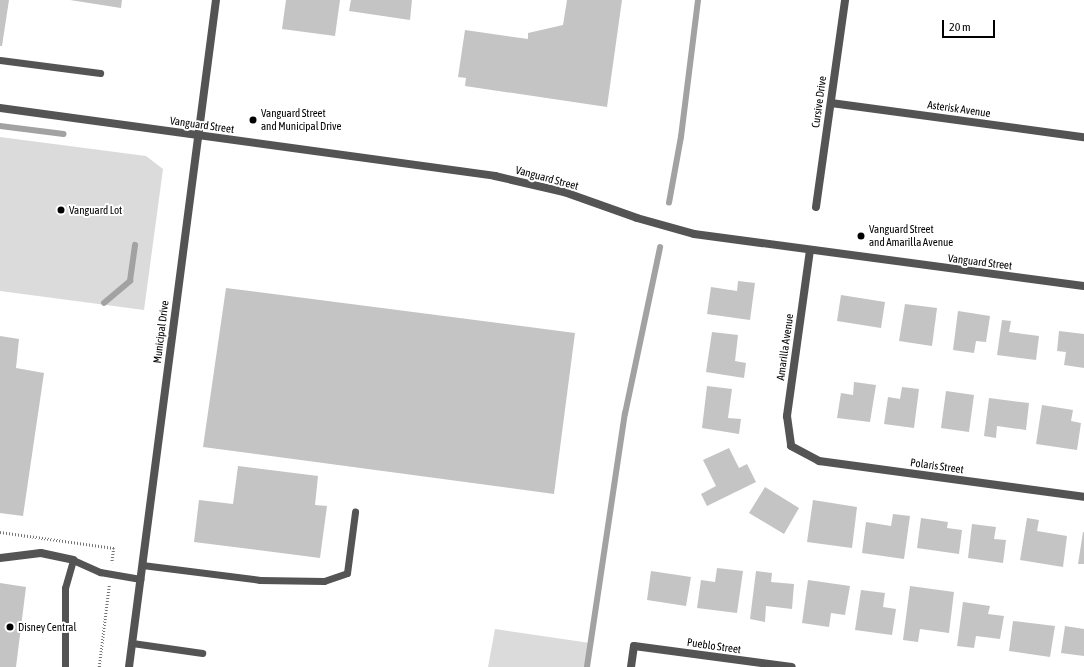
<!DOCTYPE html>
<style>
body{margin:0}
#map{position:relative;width:1084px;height:667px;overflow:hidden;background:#fff;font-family:"Asap Condensed",sans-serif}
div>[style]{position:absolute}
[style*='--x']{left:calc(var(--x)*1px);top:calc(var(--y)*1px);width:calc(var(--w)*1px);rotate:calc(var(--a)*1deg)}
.green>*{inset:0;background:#dbdbdb}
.stream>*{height:5.5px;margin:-2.75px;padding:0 2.75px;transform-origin:2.75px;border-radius:2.75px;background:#a2a2a2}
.building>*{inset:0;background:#c4c4c4}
.path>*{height:2.5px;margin-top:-1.25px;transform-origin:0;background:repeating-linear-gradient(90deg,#767676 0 1px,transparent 0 3px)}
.service>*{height:7px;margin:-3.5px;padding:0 3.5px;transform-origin:3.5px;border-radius:3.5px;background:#545454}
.minor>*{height:8px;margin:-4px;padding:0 4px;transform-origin:4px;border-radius:4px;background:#545454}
.tertiary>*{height:8px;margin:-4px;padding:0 4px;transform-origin:4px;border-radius:4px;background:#545454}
.dots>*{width:11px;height:11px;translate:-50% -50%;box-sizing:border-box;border:2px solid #fff;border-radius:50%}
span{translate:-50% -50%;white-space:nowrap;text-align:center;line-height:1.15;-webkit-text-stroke:4px #fff;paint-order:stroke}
.street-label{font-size:11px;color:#000}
.poi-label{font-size:11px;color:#000}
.left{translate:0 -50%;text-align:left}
.scale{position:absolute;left:942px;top:20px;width:53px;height:18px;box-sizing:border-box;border:2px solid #000;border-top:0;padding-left:5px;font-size:12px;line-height:14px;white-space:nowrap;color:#000;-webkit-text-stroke:3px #fff;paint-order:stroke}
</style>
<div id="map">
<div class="green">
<i style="clip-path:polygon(0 137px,146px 156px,163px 169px,144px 310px,0 291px)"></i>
<i style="clip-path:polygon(495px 629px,590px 643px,587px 667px,488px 667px)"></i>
</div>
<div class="stream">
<i style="--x:0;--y:126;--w:64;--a:7.2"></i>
<i style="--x:669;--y:203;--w:67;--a:-79.7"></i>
<i style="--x:681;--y:137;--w:138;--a:-82.9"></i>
<i style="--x:104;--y:303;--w:34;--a:-40"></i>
<i style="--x:130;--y:281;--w:36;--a:-82"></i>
<i style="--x:587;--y:667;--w:256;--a:-81.5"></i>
<i style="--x:625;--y:414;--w:170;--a:-78.1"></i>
</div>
<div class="building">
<i style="clip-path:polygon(0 0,9px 0,2px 46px,0 46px)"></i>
<i style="clip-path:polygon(70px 0,122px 0,121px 8px)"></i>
<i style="clip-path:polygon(286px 0,340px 0,335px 36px,282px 29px)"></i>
<i style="clip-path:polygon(351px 0,412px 0,410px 20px,349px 11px)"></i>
<i style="clip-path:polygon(567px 0,622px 0,607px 107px,465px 86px,466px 78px,458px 77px,465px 30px,528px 39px,528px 33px,563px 25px)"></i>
<i style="clip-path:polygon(738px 281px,755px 283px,750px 320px,707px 314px,711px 287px,737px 291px)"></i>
<i style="clip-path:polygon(226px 288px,575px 333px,554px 494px,203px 447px)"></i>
<i style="clip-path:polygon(841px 295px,885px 302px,881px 328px,837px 321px)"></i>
<i style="clip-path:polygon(905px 304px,937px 308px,932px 346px,899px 341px)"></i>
<i style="clip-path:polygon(958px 311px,990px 316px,986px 342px,976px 341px,974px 353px,953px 350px)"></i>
<i style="clip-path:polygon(1002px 320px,1011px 321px,1009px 332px,1039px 336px,1036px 360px,997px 355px)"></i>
<i style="clip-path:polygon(1059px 331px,1084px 334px,1084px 368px,1064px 365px,1066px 352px,1057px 351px)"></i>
<i style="clip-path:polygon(712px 332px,738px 335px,735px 361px,746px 363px,744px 378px,706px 372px)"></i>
<i style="clip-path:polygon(0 336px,19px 339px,16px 368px,44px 373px,23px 516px,0 513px)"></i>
<i style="clip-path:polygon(854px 382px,876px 385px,870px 422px,837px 418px,841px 393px,853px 395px)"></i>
<i style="clip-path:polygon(707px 386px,732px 389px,728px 418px,741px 419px,739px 434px,702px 428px)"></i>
<i style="clip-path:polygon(902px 387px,919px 389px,914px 428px,884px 424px,888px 397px,900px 399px)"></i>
<i style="clip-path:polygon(946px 391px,974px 395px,969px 432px,941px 428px)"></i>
<i style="clip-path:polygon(989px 398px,1029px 403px,1026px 430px,997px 426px,996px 438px,984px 436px)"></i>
<i style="clip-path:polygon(1042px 405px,1073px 410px,1071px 421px,1081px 423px,1077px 450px,1036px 444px)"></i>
<i style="clip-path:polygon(729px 448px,739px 468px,747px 464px,756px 482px,707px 506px,701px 494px,716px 486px,703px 460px)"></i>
<i style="clip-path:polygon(238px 466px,318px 476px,315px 505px,327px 506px,320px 558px,194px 542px,199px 500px,233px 504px)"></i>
<i style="clip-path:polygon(765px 487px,799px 508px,784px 534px,749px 513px)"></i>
<i style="clip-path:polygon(813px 500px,857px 507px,852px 548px,807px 542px)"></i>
<i style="clip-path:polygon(893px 514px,910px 516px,904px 559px,862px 553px,866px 522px,891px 526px)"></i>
<i style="clip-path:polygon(921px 518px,948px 522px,947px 528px,962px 530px,959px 554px,917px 548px)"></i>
<i style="clip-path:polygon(1027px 518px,1039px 520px,1037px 531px,1067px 536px,1063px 567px,1020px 560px)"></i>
<i style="clip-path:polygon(972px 524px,996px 527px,994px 539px,1006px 540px,1003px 563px,968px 558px)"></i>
<i style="clip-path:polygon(1083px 532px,1084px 532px,1084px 564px,1078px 564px)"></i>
<i style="clip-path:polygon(717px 568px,743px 571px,737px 613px,697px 608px,701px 580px,715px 582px)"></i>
<i style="clip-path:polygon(651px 571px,691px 577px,686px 606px,647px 600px)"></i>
<i style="clip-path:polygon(756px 571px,772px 573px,771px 582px,794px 584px,792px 609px,766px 606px,765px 622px,750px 619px)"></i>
<i style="clip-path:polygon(808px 580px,850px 586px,845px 615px,831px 613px,829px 627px,802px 623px)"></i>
<i style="clip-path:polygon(0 583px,26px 587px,16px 667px,0 667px)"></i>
<i style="clip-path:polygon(910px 586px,954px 592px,949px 633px,920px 629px,918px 642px,903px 640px)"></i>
<i style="clip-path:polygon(861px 590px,885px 593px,883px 607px,896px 609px,892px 635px,855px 630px)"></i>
<i style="clip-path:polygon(963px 602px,990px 606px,988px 614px,1004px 616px,1000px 639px,976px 636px,974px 648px,957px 646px)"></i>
<i style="clip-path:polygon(1013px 621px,1055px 626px,1050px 657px,1009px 651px)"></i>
<i style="clip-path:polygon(1065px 626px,1084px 629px,1084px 656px,1061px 653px)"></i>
</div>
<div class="path">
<i style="--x:0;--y:532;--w:115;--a:8"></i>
<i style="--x:114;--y:548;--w:15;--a:98"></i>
<i style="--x:99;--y:667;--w:82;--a:-83"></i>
</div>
<div class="service">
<i style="--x:0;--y:60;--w:101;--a:7.4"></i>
<i style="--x:142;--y:565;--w:119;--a:7.2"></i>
<i style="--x:260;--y:580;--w:64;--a:0.9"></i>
<i style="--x:324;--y:581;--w:24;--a:-19"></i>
<i style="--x:347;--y:573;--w:62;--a:-82.5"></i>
<i style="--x:132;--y:643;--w:71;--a:8.1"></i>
<i style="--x:65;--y:667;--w:79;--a:-90"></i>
<i style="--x:65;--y:588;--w:29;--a:-74"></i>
<i style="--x:73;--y:560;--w:30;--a:24"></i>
<i style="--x:100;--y:572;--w:41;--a:9.9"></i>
</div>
<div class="minor">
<i style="--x:831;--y:103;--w:255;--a:7.7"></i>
<i style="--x:816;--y:207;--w:209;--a:-82"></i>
<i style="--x:810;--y:250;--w:168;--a:97.9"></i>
<i style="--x:787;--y:416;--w:30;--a:82"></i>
<i style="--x:791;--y:446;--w:32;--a:28"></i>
<i style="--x:819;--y:461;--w:267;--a:7.7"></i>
<i style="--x:0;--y:558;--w:41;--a:-7"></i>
<i style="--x:41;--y:553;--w:33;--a:12"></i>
<i style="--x:631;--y:667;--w:21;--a:-82"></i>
<i style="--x:634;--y:646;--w:159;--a:7.6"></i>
</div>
<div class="tertiary">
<i style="--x:0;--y:108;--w:500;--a:7.8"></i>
<i style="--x:495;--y:176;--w:71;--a:13.1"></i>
<i style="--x:564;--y:192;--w:77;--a:19.6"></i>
<i style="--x:637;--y:218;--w:59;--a:15.7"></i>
<i style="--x:694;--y:234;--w:393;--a:7.6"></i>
<i style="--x:129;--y:667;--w:673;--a:-82.57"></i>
</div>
<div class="dots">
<i style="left:253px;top:120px;background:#000"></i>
<i style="left:61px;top:210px;background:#000"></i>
<i style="left:861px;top:236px;background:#000"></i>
<i style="left:10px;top:627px;background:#000"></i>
</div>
<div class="street-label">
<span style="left:819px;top:102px;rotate:-82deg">Cursive Drive</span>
<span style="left:959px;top:109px;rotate:8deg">Asterisk Avenue</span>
<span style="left:202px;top:125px;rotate:8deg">Vanguard Street</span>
<span style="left:547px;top:178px;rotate:15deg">Vanguard Street</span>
<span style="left:980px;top:262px;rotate:7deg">Vanguard Street</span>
<span style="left:161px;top:332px;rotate:-83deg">Municipal Drive</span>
<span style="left:785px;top:347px;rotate:-82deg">Amarilla Avenue</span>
<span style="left:937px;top:466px;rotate:8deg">Polaris Street</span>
<span style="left:714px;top:646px;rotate:8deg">Pueblo Street</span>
</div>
<div class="poi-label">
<span class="left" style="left:261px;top:120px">Vanguard Street<br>and Municipal Drive</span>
<span class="left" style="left:69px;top:210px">Vanguard Lot</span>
<span class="left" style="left:869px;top:236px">Vanguard Street<br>and Amarilla Avenue</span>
<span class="left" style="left:18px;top:627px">Disney Central</span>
</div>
<div class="scale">20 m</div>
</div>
